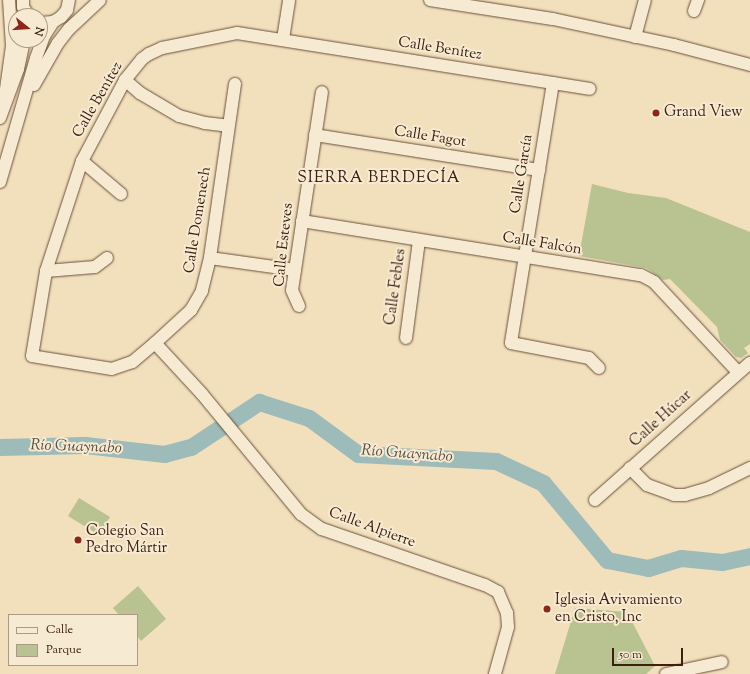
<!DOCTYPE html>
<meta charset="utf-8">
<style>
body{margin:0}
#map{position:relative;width:750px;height:674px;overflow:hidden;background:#f2dfbc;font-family:"Sorts Mill Goudy",serif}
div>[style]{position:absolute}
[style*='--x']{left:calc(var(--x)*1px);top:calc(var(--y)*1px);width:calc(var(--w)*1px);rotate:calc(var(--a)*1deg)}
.green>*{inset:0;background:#b9c291}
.river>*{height:17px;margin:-8.5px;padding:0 8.5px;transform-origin:8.5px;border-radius:8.5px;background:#9dbbb8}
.roads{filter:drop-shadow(0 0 1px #6a503a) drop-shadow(0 0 1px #6a503a)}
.minor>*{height:12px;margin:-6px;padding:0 6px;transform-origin:6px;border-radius:6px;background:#f7ead3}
.dots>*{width:11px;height:11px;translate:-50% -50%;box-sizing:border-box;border:2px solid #f7ead3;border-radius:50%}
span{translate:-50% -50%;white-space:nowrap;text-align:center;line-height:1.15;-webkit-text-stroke:4px #f7ead3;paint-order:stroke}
.street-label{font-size:15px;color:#3d200f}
.poi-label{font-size:15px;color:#3d200f}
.left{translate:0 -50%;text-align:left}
.neighbourhood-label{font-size:16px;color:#3d200f;letter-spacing:1px}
.water-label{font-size:16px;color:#5a4e42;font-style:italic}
.legend{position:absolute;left:8px;top:614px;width:130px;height:52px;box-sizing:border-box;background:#f7ead3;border:1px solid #ad9985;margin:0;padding:5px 7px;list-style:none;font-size:12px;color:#3d200f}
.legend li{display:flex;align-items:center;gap:8px;height:20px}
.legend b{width:20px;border:1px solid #ad9985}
.north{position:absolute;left:8px;top:8px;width:40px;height:40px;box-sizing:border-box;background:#f7ead3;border:1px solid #ad9985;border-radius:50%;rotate:107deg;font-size:11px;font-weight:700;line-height:16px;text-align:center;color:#3d200f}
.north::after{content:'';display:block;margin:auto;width:14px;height:18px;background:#8f2418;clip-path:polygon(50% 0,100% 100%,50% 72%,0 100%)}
.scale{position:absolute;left:612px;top:648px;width:71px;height:18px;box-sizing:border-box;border:2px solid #3d200f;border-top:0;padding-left:5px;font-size:12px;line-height:14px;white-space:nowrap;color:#3d200f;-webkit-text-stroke:3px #f7ead3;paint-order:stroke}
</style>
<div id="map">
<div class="green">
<i style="clip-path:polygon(592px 184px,628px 193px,666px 198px,750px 232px,750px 344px,744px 348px,748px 353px,741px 358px,736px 357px,720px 340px,717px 327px,670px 279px,663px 280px,646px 268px,579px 256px)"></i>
<i style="clip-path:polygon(79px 498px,110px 517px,99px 535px,68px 516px)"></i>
<i style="clip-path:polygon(138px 586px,166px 619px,141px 641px,137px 636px,137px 615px,119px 615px,113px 608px)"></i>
<i style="clip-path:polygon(575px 608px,627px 612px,655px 666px,646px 674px,555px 674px)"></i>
</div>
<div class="river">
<i style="--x:0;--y:447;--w:85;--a:-1.3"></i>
<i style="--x:85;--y:445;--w:80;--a:6.5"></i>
<i style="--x:164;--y:454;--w:28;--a:-15"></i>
<i style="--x:191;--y:447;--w:82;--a:-33.5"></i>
<i style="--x:259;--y:402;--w:52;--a:17.7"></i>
<i style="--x:309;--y:418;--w:61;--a:36.3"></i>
<i style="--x:358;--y:454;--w:138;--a:2.9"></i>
<i style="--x:496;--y:461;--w:52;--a:25.1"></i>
<i style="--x:543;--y:483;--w:100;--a:50.3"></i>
<i style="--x:607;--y:560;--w:42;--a:11"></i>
<i style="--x:648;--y:568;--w:34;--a:-17"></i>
<i style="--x:681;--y:558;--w:41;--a:5.6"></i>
<i style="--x:722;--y:562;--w:29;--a:-12"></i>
</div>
<div class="roads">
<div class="minor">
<i style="--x:23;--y:0;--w:7;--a:90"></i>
<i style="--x:23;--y:7;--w:11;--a:56"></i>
<i style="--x:430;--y:0;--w:124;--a:8.8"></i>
<i style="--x:553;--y:19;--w:124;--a:12.1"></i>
<i style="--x:674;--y:45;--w:79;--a:14.7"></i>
<i style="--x:694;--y:11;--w:12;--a:-70"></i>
<i style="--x:40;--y:23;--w:13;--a:-4"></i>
<i style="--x:53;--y:22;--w:9;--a:-32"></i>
<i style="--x:61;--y:17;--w:9;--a:-49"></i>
<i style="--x:67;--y:10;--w:10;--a:-79"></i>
<i style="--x:635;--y:37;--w:38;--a:-75"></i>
<i style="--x:283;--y:39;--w:39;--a:-81"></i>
<i style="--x:125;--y:80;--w:20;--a:41"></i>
<i style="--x:140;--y:93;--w:45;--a:30.5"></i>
<i style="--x:179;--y:116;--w:27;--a:15"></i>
<i style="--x:205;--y:123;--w:23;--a:7"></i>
<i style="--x:553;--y:83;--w:263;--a:99.2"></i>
<i style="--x:511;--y:343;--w:79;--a:10.9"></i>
<i style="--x:589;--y:358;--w:14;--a:45"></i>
<i style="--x:235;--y:84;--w:176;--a:98.2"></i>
<i style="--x:210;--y:258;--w:34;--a:104"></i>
<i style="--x:202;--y:291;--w:22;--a:120"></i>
<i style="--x:191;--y:310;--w:49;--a:137.5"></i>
<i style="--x:155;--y:343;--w:30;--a:140"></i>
<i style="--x:132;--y:362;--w:21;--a:161"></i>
<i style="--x:112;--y:369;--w:81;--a:-170.8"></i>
<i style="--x:32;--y:356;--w:86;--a:-80.6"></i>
<i style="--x:46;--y:271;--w:116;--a:-71.9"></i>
<i style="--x:82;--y:161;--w:92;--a:-62"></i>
<i style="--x:125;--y:80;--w:27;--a:-51"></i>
<i style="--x:142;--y:59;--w:9;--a:-36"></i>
<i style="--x:149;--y:54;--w:14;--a:-25"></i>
<i style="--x:162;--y:48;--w:76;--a:-11.3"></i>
<i style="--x:237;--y:33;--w:357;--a:9"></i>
<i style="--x:34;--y:85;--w:48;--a:-60.3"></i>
<i style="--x:58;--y:43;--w:18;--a:-52"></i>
<i style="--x:69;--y:29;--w:42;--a:-43.1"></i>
<i style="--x:4;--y:103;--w:58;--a:-82"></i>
<i style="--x:12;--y:46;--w:46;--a:-93.7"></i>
<i style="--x:0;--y:118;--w:52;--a:-69.8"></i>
<i style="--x:18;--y:69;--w:30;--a:-78"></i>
<i style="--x:315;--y:135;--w:227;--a:8.9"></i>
<i style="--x:82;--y:161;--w:51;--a:40.2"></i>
<i style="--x:0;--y:182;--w:129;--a:-73.8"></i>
<i style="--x:36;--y:58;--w:23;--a:-70"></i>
<i style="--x:44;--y:36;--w:17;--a:-57"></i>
<i style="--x:302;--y:221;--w:343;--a:9.1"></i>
<i style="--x:641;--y:275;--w:15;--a:28"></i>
<i style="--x:654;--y:282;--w:123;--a:47"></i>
<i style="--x:210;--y:258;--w:86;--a:8"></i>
<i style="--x:46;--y:271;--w:49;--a:-4.7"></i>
<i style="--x:95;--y:267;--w:15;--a:-37"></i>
<i style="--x:299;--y:306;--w:17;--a:-114"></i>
<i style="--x:292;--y:290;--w:200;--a:-81.4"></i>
<i style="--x:406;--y:338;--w:99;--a:-82.4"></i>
<i style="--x:155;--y:343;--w:69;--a:47.3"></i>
<i style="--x:202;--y:394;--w:156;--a:50.5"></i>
<i style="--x:301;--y:514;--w:26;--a:36"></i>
<i style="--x:322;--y:529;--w:172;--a:19"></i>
<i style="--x:485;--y:585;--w:15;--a:28"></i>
<i style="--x:498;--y:592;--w:23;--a:67"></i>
<i style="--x:507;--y:613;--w:14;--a:86"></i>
<i style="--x:508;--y:627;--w:49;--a:105.5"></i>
<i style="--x:630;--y:468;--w:24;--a:45"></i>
<i style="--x:647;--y:485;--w:29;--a:20"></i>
<i style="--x:674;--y:495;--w:11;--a:0"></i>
<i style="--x:685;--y:495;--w:25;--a:-16"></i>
<i style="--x:709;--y:488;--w:46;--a:-26"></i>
<i style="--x:595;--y:500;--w:207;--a:-41.5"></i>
<i style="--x:666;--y:674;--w:57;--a:-12.1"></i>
</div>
</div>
<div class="dots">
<i style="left:656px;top:113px;background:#8f2418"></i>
<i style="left:78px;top:540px;background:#8f2418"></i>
<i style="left:547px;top:609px;background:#8f2418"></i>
</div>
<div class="street-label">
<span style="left:440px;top:49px;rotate:9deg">Calle Benítez</span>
<span style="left:98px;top:100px;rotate:-60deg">Calle Benítez</span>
<span style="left:430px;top:137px;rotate:9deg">Calle Fagot</span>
<span style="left:522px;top:174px;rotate:-81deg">Calle García</span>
<span style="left:198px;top:220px;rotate:-81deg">Calle Domenech</span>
<span style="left:542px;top:244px;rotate:9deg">Calle Falcón</span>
<span style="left:284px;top:245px;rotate:-84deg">Calle Esteves</span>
<span style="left:396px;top:287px;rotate:-82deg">Calle Febles</span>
<span style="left:661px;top:419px;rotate:-42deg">Calle Húcar</span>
<span style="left:372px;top:528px;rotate:20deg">Calle Alpierre</span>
</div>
<div class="poi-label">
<span class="left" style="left:664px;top:113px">Grand View</span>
<span class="left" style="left:86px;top:540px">Colegio San<br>Pedro Mártir</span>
<span class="left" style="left:555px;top:609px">Iglesia Avivamiento<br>en Cristo, Inc</span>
</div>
<div class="neighbourhood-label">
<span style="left:379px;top:179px">SIERRA BERDECÍA</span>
</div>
<div class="water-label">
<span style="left:76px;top:448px;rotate:2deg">Río Guaynabo</span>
<span style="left:407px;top:455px;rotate:4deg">Río Guaynabo</span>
</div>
<ul class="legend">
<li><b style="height:5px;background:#f7ead3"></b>Calle</li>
<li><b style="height:11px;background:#b9c291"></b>Parque</li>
</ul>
<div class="north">N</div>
<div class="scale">50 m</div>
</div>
